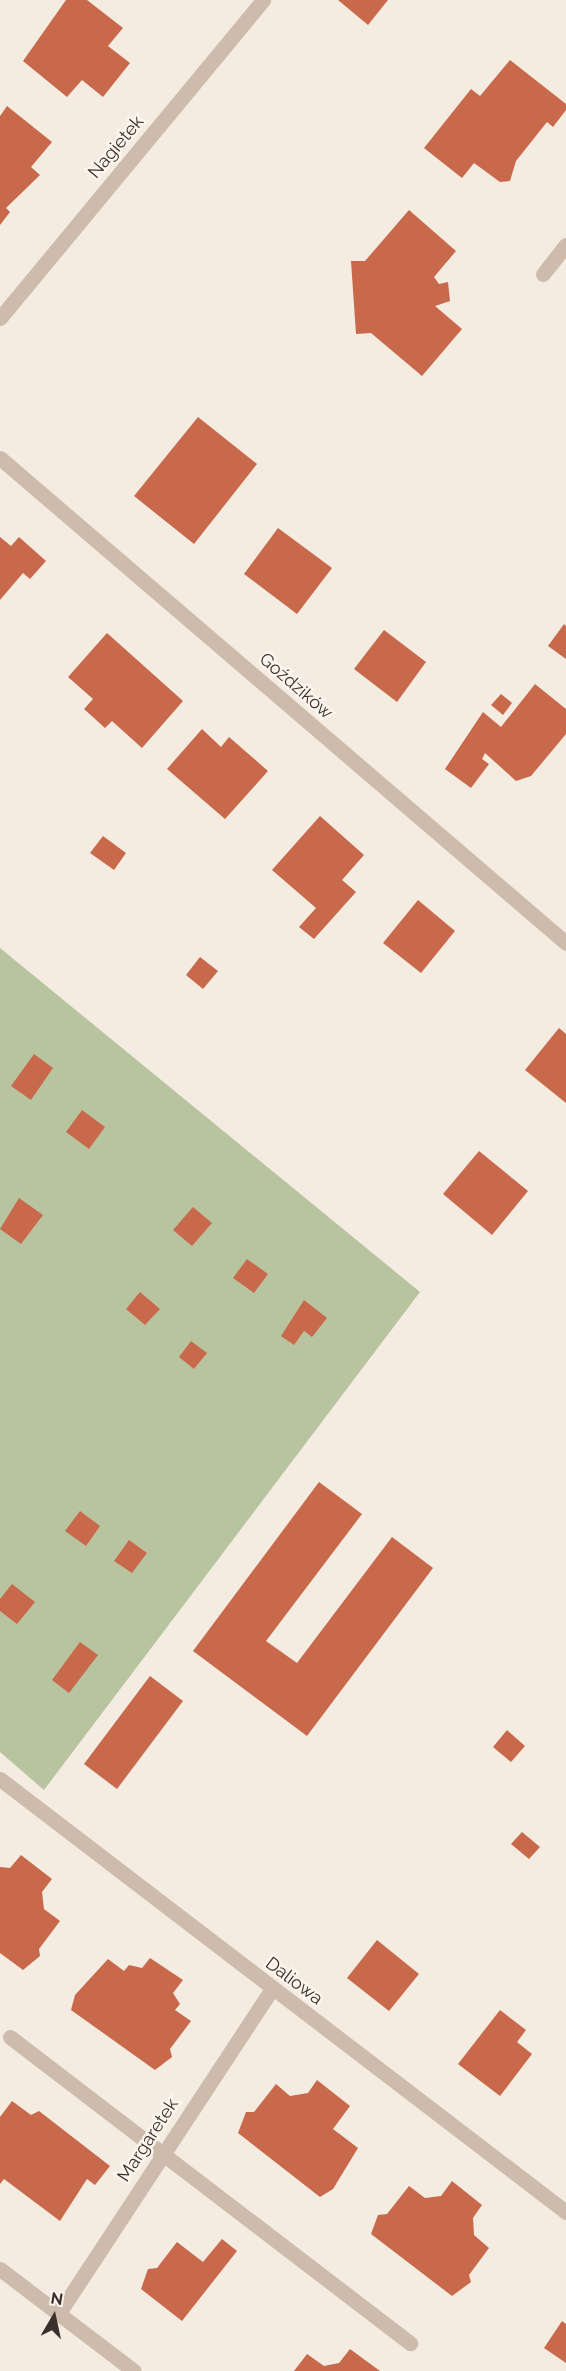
<!DOCTYPE html>
<meta charset="utf-8">
<style>
body{margin:0}
#map{position:relative;width:566px;height:2371px;overflow:hidden;background:#f4ebe1;font-family:Raleway,sans-serif}
div>[style]{position:absolute}
[style*='--x']{left:calc(var(--x)*1px);top:calc(var(--y)*1px);width:calc(var(--w)*1px);rotate:calc(var(--a)*1deg)}
.green>*{inset:0;background:#b8c4a0}
.building>*{inset:0;background:#c8694b}
.service>*{height:15px;margin:-7.5px;padding:0 7.5px;transform-origin:7.5px;border-radius:7.5px;background:#cdbbac}
.minor>*{height:15px;margin:-7.5px;padding:0 7.5px;transform-origin:7.5px;border-radius:7.5px;background:#cdbbac}
span{translate:-50% -50%;white-space:nowrap;text-align:center;line-height:1.15;-webkit-text-stroke:5px #fbf5ee;paint-order:stroke}
.street-label{font-size:18px;color:#3b302b}
.north{position:absolute;left:24px;top:2287px;width:60px;height:60px;-webkit-text-stroke:4px #fbf5ee;paint-order:stroke;rotate:9deg;font-size:16px;font-weight:700;line-height:24px;text-align:center;color:#3b302b}
.north::after{content:'';display:block;margin:auto;width:21px;height:27px;background:#3b302b;clip-path:polygon(50% 0,100% 100%,50% 72%,0 100%)}
</style>
<div id="map">
<div class="green">
<i style="clip-path:polygon(0 948px,420px 1292px,44px 1790px,0 1752px)"></i>
</div>
<div class="building">
<i style="clip-path:polygon(66px 0,87px 0,123px 28px,108px 46px,130px 63px,103px 97px,82px 80px,67px 97px,23px 61px)"></i>
<i style="clip-path:polygon(338px 0,388px 0,368px 25px)"></i>
<i style="clip-path:polygon(510px 60px,566px 104px,566px 110px,553px 127px,547px 122px,516px 161px,510px 181px,500px 182px,474px 163px,462px 178px,424px 148px,471px 89px,480px 96px)"></i>
<i style="clip-path:polygon(7px 106px,52px 142px,31px 167px,40px 175px,6px 208px,10px 212px,0 225px,0 116px)"></i>
<i style="clip-path:polygon(409px 210px,456px 251px,434px 277px,439px 284px,448px 282px,450px 301px,435px 306px,462px 329px,422px 376px,371px 333px,356px 334px,351px 261px,365px 261px)"></i>
<i style="clip-path:polygon(198px 417px,257px 464px,194px 544px,134px 496px)"></i>
<i style="clip-path:polygon(278px 528px,332px 568px,297px 614px,244px 574px)"></i>
<i style="clip-path:polygon(0 537px,11px 546px,19px 537px,46px 561px,30px 579px,23px 573px,0 600px)"></i>
<i style="clip-path:polygon(564px 624px,566px 626px,566px 659px,548px 646px)"></i>
<i style="clip-path:polygon(384px 630px,426px 662px,397px 702px,354px 669px)"></i>
<i style="clip-path:polygon(107px 633px,183px 701px,142px 748px,112px 721px,105px 728px,84px 709px,93px 699px,68px 677px)"></i>
<i style="clip-path:polygon(535px 684px,566px 709px,566px 734px,531px 776px,516px 781px,485px 753px,482px 759px,489px 764px,471px 788px,445px 769px,483px 712px,501px 727px)"></i>
<i style="clip-path:polygon(501px 694px,512px 703px,503px 715px,491px 705px)"></i>
<i style="clip-path:polygon(202px 729px,221px 747px,229px 737px,268px 771px,225px 819px,167px 769px)"></i>
<i style="clip-path:polygon(320px 816px,364px 855px,342px 880px,356px 892px,314px 939px,299px 927px,316px 908px,272px 870px)"></i>
<i style="clip-path:polygon(103px 836px,126px 853px,114px 870px,90px 853px)"></i>
<i style="clip-path:polygon(418px 900px,455px 931px,421px 973px,383px 943px)"></i>
<i style="clip-path:polygon(200px 957px,218px 971px,203px 989px,186px 975px)"></i>
<i style="clip-path:polygon(559px 1028px,566px 1034px,566px 1103px,525px 1070px)"></i>
<i style="clip-path:polygon(34px 1054px,53px 1068px,31px 1100px,11px 1086px)"></i>
<i style="clip-path:polygon(82px 1110px,105px 1127px,89px 1149px,66px 1132px)"></i>
<i style="clip-path:polygon(479px 1151px,528px 1191px,492px 1235px,443px 1194px)"></i>
<i style="clip-path:polygon(19px 1198px,43px 1215px,21px 1244px,0 1229px)"></i>
<i style="clip-path:polygon(193px 1207px,212px 1223px,192px 1246px,173px 1230px)"></i>
<i style="clip-path:polygon(247px 1259px,268px 1274px,254px 1293px,233px 1278px)"></i>
<i style="clip-path:polygon(140px 1292px,160px 1309px,145px 1325px,126px 1309px)"></i>
<i style="clip-path:polygon(304px 1300px,327px 1318px,312px 1337px,304px 1331px,294px 1345px,281px 1336px)"></i>
<i style="clip-path:polygon(191px 1341px,207px 1353px,194px 1369px,179px 1357px)"></i>
<i style="clip-path:polygon(319px 1482px,362px 1514px,266px 1641px,297px 1663px,392px 1537px,433px 1568px,307px 1736px,193px 1651px)"></i>
<i style="clip-path:polygon(80px 1511px,100px 1526px,86px 1546px,65px 1531px)"></i>
<i style="clip-path:polygon(129px 1540px,147px 1553px,132px 1573px,114px 1561px)"></i>
<i style="clip-path:polygon(12px 1584px,35px 1602px,17px 1624px,0 1611px,0 1599px)"></i>
<i style="clip-path:polygon(80px 1642px,98px 1655px,69px 1693px,52px 1680px)"></i>
<i style="clip-path:polygon(150px 1676px,183px 1701px,117px 1789px,84px 1764px)"></i>
<i style="clip-path:polygon(507px 1730px,525px 1746px,511px 1762px,493px 1747px)"></i>
<i style="clip-path:polygon(522px 1832px,540px 1847px,529px 1859px,511px 1844px)"></i>
<i style="clip-path:polygon(21px 1855px,52px 1879px,42px 1892px,44px 1909px,60px 1921px,39px 1949px,40px 1956px,23px 1970px,0 1953px,0 1867px,10px 1868px)"></i>
<i style="clip-path:polygon(377px 1940px,419px 1974px,389px 2011px,347px 1978px)"></i>
<i style="clip-path:polygon(150px 1958px,183px 1980px,173px 1993px,180px 2004px,175px 2010px,191px 2021px,170px 2049px,172px 2057px,155px 2070px,71px 2010px,75px 1995px,108px 1959px,124px 1971px,129px 1965px,142px 1968px)"></i>
<i style="clip-path:polygon(500px 2010px,526px 2030px,517px 2042px,532px 2054px,500px 2096px,458px 2064px)"></i>
<i style="clip-path:polygon(317px 2080px,350px 2106px,333px 2129px,358px 2148px,333px 2189px,320px 2197px,238px 2133px,246px 2112px,254px 2112px,276px 2084px,290px 2096px,308px 2093px)"></i>
<i style="clip-path:polygon(12px 2101px,31px 2115px,39px 2111px,110px 2166px,95px 2185px,87px 2179px,60px 2221px,4px 2179px,0 2184px,0 2117px)"></i>
<i style="clip-path:polygon(452px 2181px,482px 2205px,473px 2218px,474px 2235px,489px 2248px,469px 2275px,471px 2282px,452px 2296px,371px 2234px,378px 2215px,387px 2214px,409px 2186px,425px 2198px,441px 2196px)"></i>
<i style="clip-path:polygon(222px 2239px,237px 2251px,182px 2321px,141px 2289px,148px 2269px,157px 2268px,177px 2242px,203px 2262px)"></i>
<i style="clip-path:polygon(562px 2321px,566px 2324px,566px 2363px,544px 2348px)"></i>
<i style="clip-path:polygon(350px 2349px,380px 2371px,294px 2371px,307px 2354px,324px 2366px,339px 2363px)"></i>
</div>
<div class="service">
<i style="--x:543;--y:274;--w:37;--a:-52"></i>
<i style="--x:10;--y:2037;--w:504;--a:37.42"></i>
<i style="--x:0;--y:2269;--w:168;--a:37.3"></i>
</div>
<div class="minor">
<i style="--x:0;--y:318;--w:413;--a:-50.4"></i>
<i style="--x:0;--y:458;--w:745;--a:40.59"></i>
<i style="--x:0;--y:1779;--w:713;--a:37.42"></i>
<i style="--x:59;--y:2313;--w:388;--a:-56.7"></i>
</div>
<div class="street-label">
<span style="left:116px;top:147px;rotate:-50deg">Nagietek</span>
<span style="left:296px;top:686px;rotate:41deg">Goździków</span>
<span style="left:294px;top:1981px;rotate:37deg">Daliowa</span>
<span style="left:148px;top:2140px;rotate:-57deg">Margaretek</span>
</div>
<div class="north">N</div>
</div>
